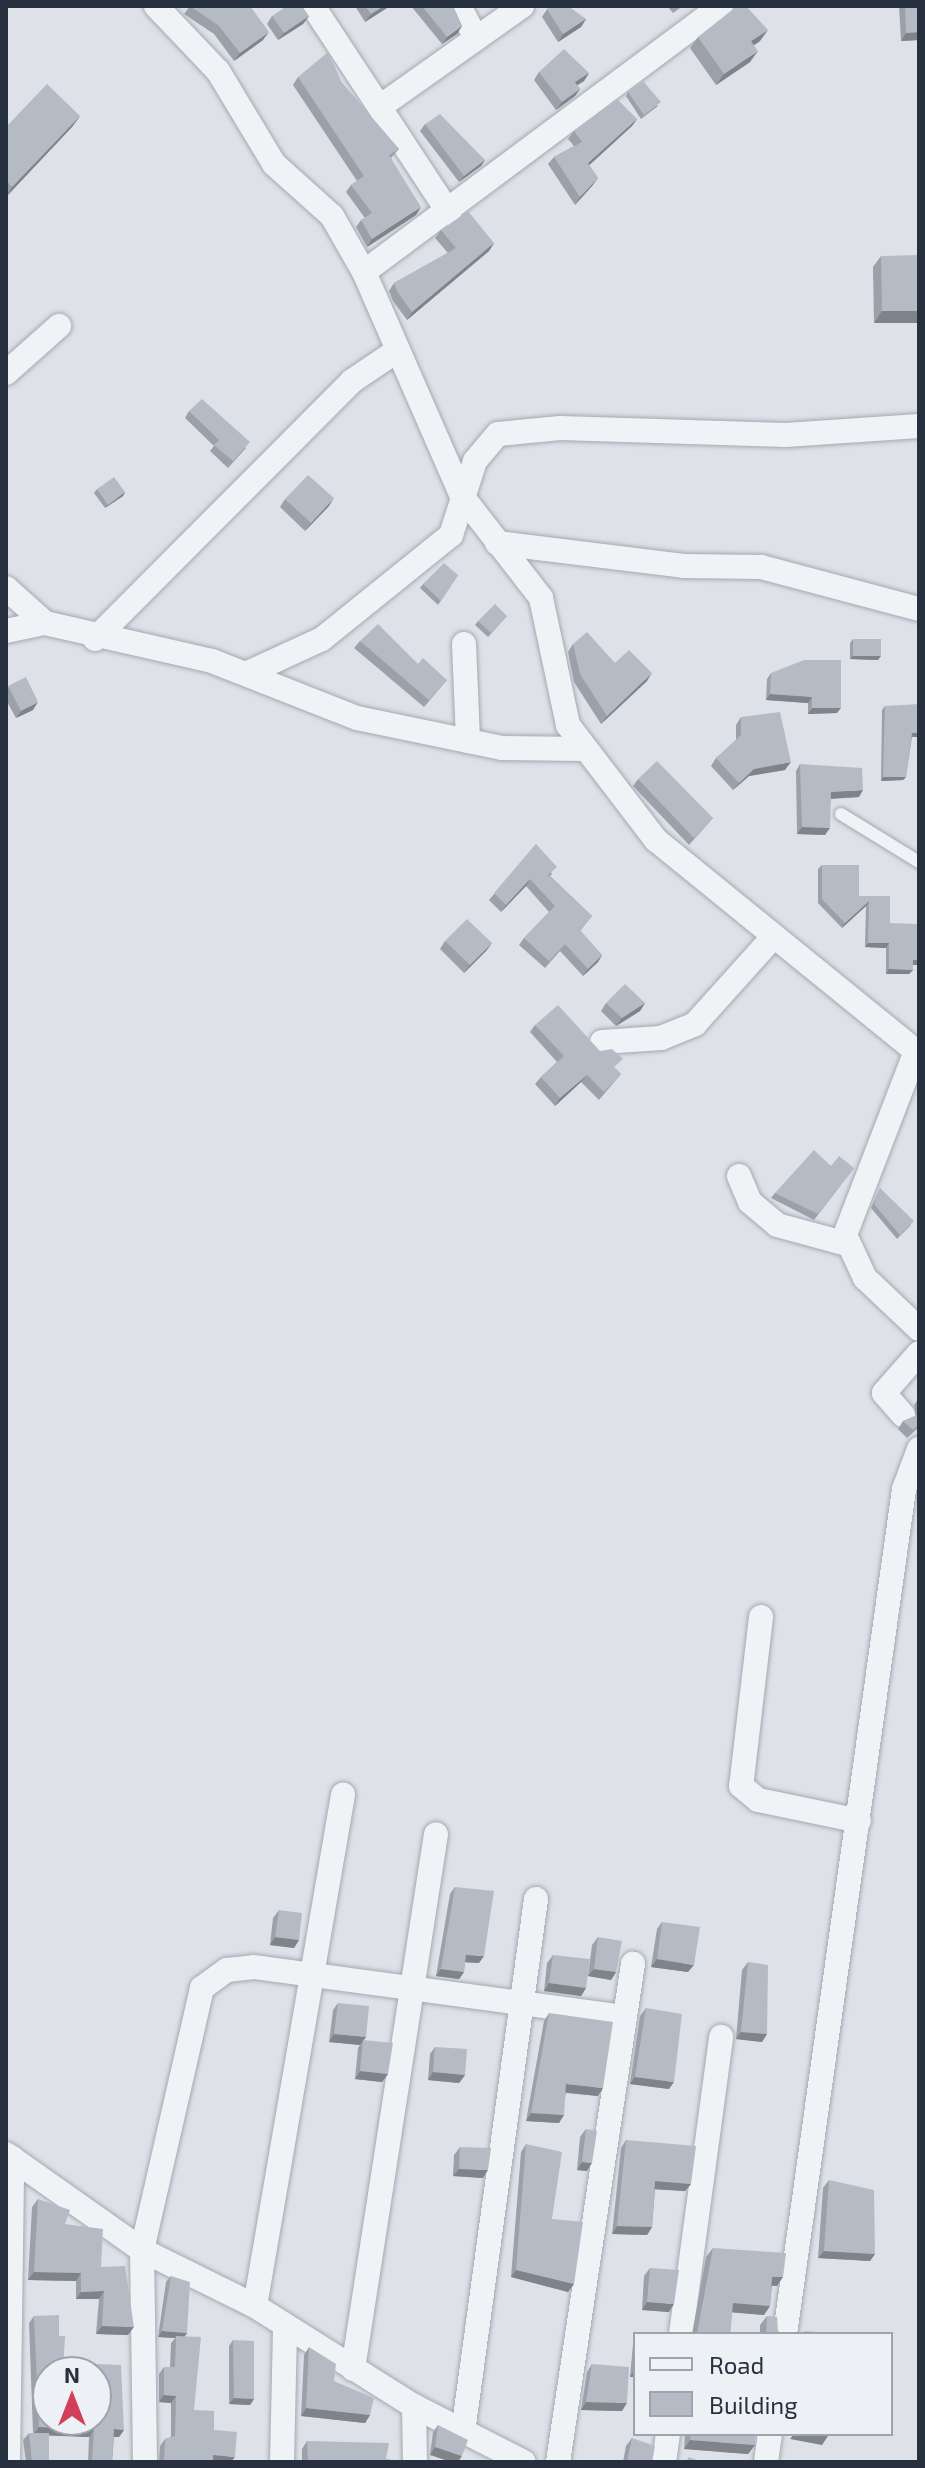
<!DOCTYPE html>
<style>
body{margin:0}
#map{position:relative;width:925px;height:2468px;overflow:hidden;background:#dee2e8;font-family:"Exo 2",sans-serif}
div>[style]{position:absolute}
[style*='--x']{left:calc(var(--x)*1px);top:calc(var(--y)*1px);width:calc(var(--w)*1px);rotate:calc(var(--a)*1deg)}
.roads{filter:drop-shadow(0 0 2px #a3a9b2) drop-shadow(0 0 2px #a3a9b2)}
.service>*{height:12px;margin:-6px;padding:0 6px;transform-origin:6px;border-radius:6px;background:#f0f3f6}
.minor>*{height:24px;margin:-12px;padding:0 12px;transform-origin:12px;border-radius:12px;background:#f0f3f6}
.wall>*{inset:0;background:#9ca1a9}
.shaded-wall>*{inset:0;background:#7f838a}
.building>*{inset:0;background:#b5bbc5}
span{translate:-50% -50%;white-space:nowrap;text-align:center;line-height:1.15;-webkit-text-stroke:7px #edf1f5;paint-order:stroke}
.frame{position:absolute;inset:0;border:8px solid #27303f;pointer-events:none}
.legend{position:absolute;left:633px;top:2332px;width:260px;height:104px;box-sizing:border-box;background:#edf1f5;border:2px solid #9ea4ac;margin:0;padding:10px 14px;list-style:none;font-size:24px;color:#27303f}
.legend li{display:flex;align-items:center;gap:16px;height:40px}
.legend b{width:40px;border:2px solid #9ea4ac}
.north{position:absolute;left:32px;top:2356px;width:80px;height:80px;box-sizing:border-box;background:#edf1f5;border:2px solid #9ea4ac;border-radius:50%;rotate:0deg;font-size:22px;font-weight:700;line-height:32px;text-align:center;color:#27303f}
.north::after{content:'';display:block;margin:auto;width:28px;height:36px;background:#d13f59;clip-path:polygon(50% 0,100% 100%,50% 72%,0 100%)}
</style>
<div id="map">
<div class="roads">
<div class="service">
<i style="--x:841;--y:814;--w:92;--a:31.6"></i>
</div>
<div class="minor">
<i style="--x:156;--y:6;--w:90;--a:46.4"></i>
<i style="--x:218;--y:71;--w:109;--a:58.9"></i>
<i style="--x:274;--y:164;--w:78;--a:41.9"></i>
<i style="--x:332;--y:216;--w:64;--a:60.3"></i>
<i style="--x:313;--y:6;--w:248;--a:56.7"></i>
<i style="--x:459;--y:6;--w:34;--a:62"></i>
<i style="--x:721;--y:6;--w:445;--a:143.3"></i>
<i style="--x:364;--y:272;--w:244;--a:66.4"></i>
<i style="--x:462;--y:496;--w:129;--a:52.2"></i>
<i style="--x:541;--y:598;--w:130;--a:78"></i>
<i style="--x:568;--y:725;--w:145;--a:52.6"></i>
<i style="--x:656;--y:840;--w:335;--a:39.1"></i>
<i style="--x:916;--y:1051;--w:197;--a:111.1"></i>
<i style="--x:845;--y:1235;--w:47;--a:65.1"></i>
<i style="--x:865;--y:1278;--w:74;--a:43.4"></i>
<i style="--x:381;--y:106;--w:173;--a:-35.3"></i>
<i style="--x:6;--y:373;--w:71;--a:-41.6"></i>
<i style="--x:497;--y:543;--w:188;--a:7"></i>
<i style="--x:684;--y:566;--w:77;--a:0.7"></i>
<i style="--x:761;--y:567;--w:163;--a:14.9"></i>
<i style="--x:6;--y:588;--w:52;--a:41.9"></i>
<i style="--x:45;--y:623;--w:171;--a:12.8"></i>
<i style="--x:212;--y:661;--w:156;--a:21.5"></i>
<i style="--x:357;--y:718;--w:148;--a:11.7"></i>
<i style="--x:502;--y:748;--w:84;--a:0.7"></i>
<i style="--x:6;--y:631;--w:40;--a:-12"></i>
<i style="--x:95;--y:639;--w:364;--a:-45.1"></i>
<i style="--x:352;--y:381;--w:55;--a:-34"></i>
<i style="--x:464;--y:644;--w:97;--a:87.6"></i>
<i style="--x:248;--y:673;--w:81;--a:-24.7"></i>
<i style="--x:322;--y:639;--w:166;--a:-38.9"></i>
<i style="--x:451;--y:535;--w:78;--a:-72"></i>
<i style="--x:475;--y:461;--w:35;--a:-50"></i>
<i style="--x:498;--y:434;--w:62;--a:-5.5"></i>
<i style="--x:560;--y:428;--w:226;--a:1.8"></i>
<i style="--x:786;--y:435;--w:133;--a:-3.9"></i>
<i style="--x:602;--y:1042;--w:59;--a:-3.9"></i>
<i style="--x:661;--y:1038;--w:37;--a:-22"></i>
<i style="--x:695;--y:1024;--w:118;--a:-48.1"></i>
<i style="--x:739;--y:1176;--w:28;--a:67"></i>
<i style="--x:750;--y:1202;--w:35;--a:40"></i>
<i style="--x:777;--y:1225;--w:73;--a:15.2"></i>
<i style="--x:903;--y:1415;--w:29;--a:-131"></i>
<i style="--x:884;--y:1393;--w:53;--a:-48.8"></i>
<i style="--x:761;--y:1617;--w:170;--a:96.7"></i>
<i style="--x:741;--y:1786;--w:22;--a:39"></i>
<i style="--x:758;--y:1800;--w:103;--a:11.7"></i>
<i style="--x:6;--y:2154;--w:166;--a:35.2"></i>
<i style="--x:142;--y:2250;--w:126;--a:26.4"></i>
<i style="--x:255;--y:2306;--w:188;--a:32.2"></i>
<i style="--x:414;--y:2406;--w:123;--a:27"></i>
<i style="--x:255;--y:2306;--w:519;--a:-80.23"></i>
<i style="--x:681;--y:2334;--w:300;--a:-82.3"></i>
<i style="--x:785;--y:2334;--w:853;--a:-81.98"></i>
<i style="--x:904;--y:1489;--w:43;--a:-69.4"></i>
<i style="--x:353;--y:2369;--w:541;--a:-81.18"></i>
<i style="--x:414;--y:2406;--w:56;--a:89"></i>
<i style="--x:463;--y:2432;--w:538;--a:-82.2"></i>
<i style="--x:8;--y:2462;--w:304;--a:-89.2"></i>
<i style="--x:145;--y:2462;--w:212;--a:-90.8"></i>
<i style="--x:142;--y:2250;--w:269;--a:-77.1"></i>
<i style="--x:202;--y:1988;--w:31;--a:-36"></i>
<i style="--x:227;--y:1970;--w:27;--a:-6"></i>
<i style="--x:254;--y:1967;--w:374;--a:7.7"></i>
<i style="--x:282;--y:2462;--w:135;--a:-88.7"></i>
<i style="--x:558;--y:2462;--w:504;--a:-81.44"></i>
<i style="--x:664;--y:2462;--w:28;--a:-82"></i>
<i style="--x:766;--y:2462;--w:28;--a:-82"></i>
</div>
</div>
<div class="wall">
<i style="clip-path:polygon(190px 6px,263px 40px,234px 61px,214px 34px,184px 14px)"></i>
<i style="clip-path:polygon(355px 6px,390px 6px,365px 22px)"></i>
<i style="clip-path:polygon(411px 6px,453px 6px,462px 26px,457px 34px,442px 44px)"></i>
<i style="clip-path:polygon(667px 6px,683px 6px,673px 13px)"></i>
<i style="clip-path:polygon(899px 6px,919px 6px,919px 40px,901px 41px)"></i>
<i style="clip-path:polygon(547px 9px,586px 19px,581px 27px,558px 42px,542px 17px)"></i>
<i style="clip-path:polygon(272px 16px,309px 16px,303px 24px,278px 40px,267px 24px)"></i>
<i style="clip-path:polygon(698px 37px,760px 41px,754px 45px,750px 62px,716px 85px,690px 48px)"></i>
<i style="clip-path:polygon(539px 72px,589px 73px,584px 81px,577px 85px,580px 89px,575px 96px,556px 110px,534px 80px)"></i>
<i style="clip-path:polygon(298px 77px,342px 83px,399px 149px,391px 158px,416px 215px,367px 247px,356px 227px,361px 220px,365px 218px,346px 192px,351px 185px,357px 181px,293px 85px)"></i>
<i style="clip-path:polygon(628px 92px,658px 106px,641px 119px,626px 96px)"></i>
<i style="clip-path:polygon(80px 116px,72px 127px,6px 197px,6px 127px)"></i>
<i style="clip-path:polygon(637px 119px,632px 126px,589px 165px,598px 178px,592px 186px,575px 205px,548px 164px,554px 157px,574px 146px,568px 139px,574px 131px)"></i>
<i style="clip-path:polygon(425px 124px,485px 160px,481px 166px,459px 182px,420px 131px)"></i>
<i style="clip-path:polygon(441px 230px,494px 243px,489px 251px,407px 320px,393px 301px,389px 291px,394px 283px,448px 253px,435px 238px)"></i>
<i style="clip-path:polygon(881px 256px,919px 323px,874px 323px,873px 267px)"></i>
<i style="clip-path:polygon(189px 411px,246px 448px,228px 468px,210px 451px,214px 446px,185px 418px)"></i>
<i style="clip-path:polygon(97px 489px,125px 492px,123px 496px,105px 508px,94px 493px)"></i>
<i style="clip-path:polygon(285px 499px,329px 506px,305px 531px,280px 507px)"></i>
<i style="clip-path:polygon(458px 575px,438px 605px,420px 588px,423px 584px)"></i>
<i style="clip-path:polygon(507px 616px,488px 637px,475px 625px,478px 621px)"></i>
<i style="clip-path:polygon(853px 639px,878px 660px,850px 659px,850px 643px)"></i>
<i style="clip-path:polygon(360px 641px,418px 664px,447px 680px,424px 707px,354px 648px)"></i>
<i style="clip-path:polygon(573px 644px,615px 663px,647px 681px,601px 724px,574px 682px,568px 652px)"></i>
<i style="clip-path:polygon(771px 673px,837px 713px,808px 714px,808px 703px,766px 700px,767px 679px)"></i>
<i style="clip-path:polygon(8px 686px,33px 710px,16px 718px,6px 700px,6px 689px)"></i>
<i style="clip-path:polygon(885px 706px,912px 737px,906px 777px,903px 780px,881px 781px,882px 710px)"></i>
<i style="clip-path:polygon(741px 717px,785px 770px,749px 776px,733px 790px,711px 766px,716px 758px,736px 740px,736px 725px)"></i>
<i style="clip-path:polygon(800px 764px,859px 797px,831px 799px,825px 835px,797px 834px,796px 771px)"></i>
<i style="clip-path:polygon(638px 779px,713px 818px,689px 845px,633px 786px)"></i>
<i style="clip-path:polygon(536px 844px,552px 874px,550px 876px,592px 916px,580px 931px,602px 955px,598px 962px,583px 976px,560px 951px,545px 968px,519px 945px,524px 938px,549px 912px,526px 886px,501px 912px,489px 900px)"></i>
<i style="clip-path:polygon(822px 865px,859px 896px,890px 896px,890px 923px,919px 965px,913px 965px,913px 970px,909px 974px,886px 974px,886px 948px,865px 947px,866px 906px,842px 928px,818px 903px,818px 869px)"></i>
<i style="clip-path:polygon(445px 941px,492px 943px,486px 951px,464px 973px,440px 949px)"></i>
<i style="clip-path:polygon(606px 1003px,645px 1003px,640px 1011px,616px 1026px,601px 1011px)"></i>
<i style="clip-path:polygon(535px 1025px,616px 1069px,621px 1074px,599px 1100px,581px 1082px,555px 1106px,535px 1084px,541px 1077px,557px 1062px,530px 1032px)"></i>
<i style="clip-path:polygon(831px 1166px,854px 1168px,814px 1220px,771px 1198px,775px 1193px)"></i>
<i style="clip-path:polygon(880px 1188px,911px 1225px,897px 1239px,871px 1208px)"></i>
<i style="clip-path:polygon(919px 1398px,919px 1427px,907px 1438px,898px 1429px,903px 1421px,916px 1416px,914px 1405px)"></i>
<i style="clip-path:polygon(455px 1887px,479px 1963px,465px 1962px,464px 1972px,459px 1979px,436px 1976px,450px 1894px)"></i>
<i style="clip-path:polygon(279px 1910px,299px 1940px,294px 1948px,270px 1945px,273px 1918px)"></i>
<i style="clip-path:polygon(662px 1922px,688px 1972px,651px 1967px,657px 1929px)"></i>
<i style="clip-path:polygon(598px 1937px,616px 1972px,611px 1980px,588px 1976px,592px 1945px)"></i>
<i style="clip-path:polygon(553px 1955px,586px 1988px,581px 1996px,544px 1991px,547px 1963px)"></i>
<i style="clip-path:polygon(748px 1962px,767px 2034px,762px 2042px,736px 2039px,742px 1970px)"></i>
<i style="clip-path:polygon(338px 2003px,366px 2037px,360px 2045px,329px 2042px,333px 2010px)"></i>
<i style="clip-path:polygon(646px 2008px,669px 2089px,630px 2084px,640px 2016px)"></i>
<i style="clip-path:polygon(549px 2013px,598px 2096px,566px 2093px,559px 2123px,526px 2121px,544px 2021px)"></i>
<i style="clip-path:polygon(363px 2040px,388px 2074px,382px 2082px,355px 2079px,358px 2048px)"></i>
<i style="clip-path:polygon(435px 2047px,465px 2075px,459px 2083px,428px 2080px,430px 2054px)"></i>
<i style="clip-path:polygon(586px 2129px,587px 2171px,577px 2170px,580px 2137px)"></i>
<i style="clip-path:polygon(626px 2140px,691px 2184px,685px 2191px,655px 2189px,652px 2227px,647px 2235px,612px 2234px,621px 2148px)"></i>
<i style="clip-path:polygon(526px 2144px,574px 2284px,568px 2292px,511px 2277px,521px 2152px)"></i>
<i style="clip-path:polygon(460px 2147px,483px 2178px,453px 2176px,454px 2155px)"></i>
<i style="clip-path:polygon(829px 2180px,875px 2254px,870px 2261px,818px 2258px,823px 2188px)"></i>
<i style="clip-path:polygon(38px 2199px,65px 2224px,101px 2267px,128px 2335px,96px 2334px,99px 2299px,76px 2299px,76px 2281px,28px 2280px,32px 2207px)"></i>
<i style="clip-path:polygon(713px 2248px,777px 2286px,772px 2286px,770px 2306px,764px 2315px,732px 2312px,730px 2334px,692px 2334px,706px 2257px)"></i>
<i style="clip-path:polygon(650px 2268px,669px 2312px,642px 2310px,644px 2276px)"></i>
<i style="clip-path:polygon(171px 2276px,187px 2333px,184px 2337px,194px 2410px,214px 2430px,231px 2462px,159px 2462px,160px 2446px,165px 2439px,171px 2437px,171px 2403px,159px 2402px,159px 2374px,164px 2367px,170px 2367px,171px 2343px,175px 2338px,158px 2337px,166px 2282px)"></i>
<i style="clip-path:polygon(34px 2316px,48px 2420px,96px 2420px,96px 2372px,91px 2372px,96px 2364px,124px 2430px,119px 2437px,114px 2437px,112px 2462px,88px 2462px,89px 2437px,49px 2435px,49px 2462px,26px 2462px,23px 2440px,29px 2433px,33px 2433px,29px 2323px)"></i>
<i style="clip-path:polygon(767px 2316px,778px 2331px,781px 2334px,760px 2334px,760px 2325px)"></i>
<i style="clip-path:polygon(233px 2340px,254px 2399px,250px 2405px,229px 2404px,229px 2346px)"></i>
<i style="clip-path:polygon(635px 2342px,635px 2377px,630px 2377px,633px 2344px)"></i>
<i style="clip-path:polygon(309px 2347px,334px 2381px,370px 2415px,365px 2423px,301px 2416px,304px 2355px)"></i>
<i style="clip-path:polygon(592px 2364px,622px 2411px,581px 2410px,587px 2372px)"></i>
<i style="clip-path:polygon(438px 2425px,462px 2456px,430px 2455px,433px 2432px)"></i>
<i style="clip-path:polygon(685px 2434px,755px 2434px,755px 2445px,748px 2454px,684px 2449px)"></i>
<i style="clip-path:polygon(632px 2438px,652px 2462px,623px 2462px,626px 2446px)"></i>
<i style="clip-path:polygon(307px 2441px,386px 2459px,401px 2462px,302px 2462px,302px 2449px)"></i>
</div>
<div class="shaded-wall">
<i style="clip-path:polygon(384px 6px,390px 6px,365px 22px,371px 14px)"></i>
<i style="clip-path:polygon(309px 16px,303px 24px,278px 40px,284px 33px)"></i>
<i style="clip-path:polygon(586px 19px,581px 27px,558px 42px,563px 34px)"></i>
<i style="clip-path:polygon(462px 26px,457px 34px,442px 44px,447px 37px)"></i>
<i style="clip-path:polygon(768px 30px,760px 41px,743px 53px,751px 41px)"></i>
<i style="clip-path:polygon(269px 32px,263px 40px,234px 61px,240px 53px)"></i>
<i style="clip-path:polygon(919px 32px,919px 40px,901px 41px,906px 33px)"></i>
<i style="clip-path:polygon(758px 51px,750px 62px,716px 85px,724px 74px)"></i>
<i style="clip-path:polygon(589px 73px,584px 81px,570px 90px,575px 82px)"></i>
<i style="clip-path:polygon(580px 89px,575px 96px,556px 110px,562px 102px)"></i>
<i style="clip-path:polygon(80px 116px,72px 127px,6px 197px,12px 187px)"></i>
<i style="clip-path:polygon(637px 119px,632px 126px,583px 171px,588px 163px)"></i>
<i style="clip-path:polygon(485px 160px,481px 166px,459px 182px,464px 176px)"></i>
<i style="clip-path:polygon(598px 178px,592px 186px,575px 205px,580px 197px)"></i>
<i style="clip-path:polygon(421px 207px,416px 215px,367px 247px,372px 239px)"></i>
<i style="clip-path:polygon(494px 243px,489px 251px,407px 320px,412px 312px)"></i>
<i style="clip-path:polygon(882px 311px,919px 311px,919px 323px,874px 323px)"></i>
<i style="clip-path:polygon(125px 492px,123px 496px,105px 508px,108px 505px)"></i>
<i style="clip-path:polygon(334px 498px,329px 506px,305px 531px,311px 523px)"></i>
<i style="clip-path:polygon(853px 656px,881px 656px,878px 660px,850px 659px)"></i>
<i style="clip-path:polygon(652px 673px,647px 681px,601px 724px,607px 716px)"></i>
<i style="clip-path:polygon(770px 694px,812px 697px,808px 703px,766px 700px)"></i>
<i style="clip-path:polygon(38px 702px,33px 710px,16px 718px,21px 711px)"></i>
<i style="clip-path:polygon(812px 708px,841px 708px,837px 713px,808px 714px)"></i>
<i style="clip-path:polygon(912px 733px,919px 733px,919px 737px,910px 737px)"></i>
<i style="clip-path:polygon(791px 762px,785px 770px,749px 776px,733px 790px,739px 783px,754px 769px)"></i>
<i style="clip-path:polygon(883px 777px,906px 777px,903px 780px,881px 781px)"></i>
<i style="clip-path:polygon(863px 790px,859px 797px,826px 799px,831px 792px)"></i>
<i style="clip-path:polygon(802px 827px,830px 828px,825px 835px,797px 834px)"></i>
<i style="clip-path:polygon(530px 879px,526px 886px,501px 912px,506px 905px)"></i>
<i style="clip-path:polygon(869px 901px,866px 906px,842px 928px,845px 923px)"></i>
<i style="clip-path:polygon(492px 943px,486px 951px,464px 973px,470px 965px)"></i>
<i style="clip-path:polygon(868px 943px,889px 943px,886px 948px,865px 947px)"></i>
<i style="clip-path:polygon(602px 955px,598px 962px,583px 976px,588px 969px)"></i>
<i style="clip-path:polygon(913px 960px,919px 960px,919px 965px,910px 965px)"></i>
<i style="clip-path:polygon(889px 969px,913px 970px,909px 974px,886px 974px)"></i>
<i style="clip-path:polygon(645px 1003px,640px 1011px,616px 1026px,622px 1018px)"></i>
<i style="clip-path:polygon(587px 1075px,581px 1082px,555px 1106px,560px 1098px)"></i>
<i style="clip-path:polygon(275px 1937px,299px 1940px,294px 1948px,270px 1945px)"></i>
<i style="clip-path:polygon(466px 1955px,484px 1956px,479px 1963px,461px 1962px)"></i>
<i style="clip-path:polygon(657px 1959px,694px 1965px,688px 1972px,651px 1967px)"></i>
<i style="clip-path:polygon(441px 1969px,464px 1972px,459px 1979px,436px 1976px)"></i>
<i style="clip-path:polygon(594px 1969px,616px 1972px,611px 1980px,588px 1976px)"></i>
<i style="clip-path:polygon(549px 1983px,586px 1988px,581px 1996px,544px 1991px)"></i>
<i style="clip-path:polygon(741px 2032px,767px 2034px,762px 2042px,736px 2039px)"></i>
<i style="clip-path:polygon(334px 2034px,366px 2037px,360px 2045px,329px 2042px)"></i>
<i style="clip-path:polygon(360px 2071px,388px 2074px,382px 2082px,355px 2079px)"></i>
<i style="clip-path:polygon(433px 2072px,465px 2075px,459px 2083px,428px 2080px)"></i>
<i style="clip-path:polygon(635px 2077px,674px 2082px,669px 2089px,630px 2084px)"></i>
<i style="clip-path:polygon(566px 2084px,603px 2088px,598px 2096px,561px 2092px)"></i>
<i style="clip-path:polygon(531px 2113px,564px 2115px,559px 2123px,526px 2121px)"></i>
<i style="clip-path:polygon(582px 2162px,592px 2163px,587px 2171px,577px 2170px)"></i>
<i style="clip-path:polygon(459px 2169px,488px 2170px,483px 2178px,453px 2176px)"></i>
<i style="clip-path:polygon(655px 2181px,691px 2184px,685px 2191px,650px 2189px)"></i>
<i style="clip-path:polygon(617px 2226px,652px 2227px,647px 2235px,612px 2234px)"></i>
<i style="clip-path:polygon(824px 2251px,875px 2254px,870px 2261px,818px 2258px)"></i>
<i style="clip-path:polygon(516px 2270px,574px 2284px,568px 2292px,511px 2277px)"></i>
<i style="clip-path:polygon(34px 2272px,81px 2273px,76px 2281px,28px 2280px)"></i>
<i style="clip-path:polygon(772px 2277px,783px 2277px,777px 2286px,766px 2285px)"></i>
<i style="clip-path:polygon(104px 2291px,99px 2299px,76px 2299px,81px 2292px)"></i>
<i style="clip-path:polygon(647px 2302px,674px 2304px,669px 2312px,642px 2310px)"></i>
<i style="clip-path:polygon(733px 2303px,770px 2306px,764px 2315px,727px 2312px)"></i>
<i style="clip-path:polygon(102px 2326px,134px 2327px,128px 2335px,96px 2334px)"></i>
<i style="clip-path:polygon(162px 2331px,187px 2333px,183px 2339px,176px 2336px,175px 2338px,158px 2337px)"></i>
<i style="clip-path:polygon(635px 2369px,635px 2377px,630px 2377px)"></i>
<i style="clip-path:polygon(164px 2395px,176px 2396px,171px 2403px,159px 2402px)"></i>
<i style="clip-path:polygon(234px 2398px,254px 2399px,250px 2405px,229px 2404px)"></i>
<i style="clip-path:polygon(586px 2402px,627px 2403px,622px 2411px,581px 2410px)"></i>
<i style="clip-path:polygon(306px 2408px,370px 2415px,365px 2423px,301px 2416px)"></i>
<i style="clip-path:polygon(39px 2427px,94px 2429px,89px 2437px,33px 2435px)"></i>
<i style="clip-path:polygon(114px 2429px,124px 2430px,119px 2437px,109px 2437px)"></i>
<i style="clip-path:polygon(794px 2434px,818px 2434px,828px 2436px,822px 2445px,790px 2439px)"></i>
<i style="clip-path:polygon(690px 2440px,755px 2445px,748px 2454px,684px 2449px)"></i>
<i style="clip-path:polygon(435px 2447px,462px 2456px,458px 2462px,451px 2462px,430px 2455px)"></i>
<i style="clip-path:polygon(213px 2455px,235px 2457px,231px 2462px,208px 2462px)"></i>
</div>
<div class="building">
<i style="clip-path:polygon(190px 6px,250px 6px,269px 32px,240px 53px,219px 26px)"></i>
<i style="clip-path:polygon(287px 6px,302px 6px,309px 16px,284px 33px,272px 16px)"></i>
<i style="clip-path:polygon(365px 6px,384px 6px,371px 14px)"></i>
<i style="clip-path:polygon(422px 6px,453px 6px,462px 26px,447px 37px)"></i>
<i style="clip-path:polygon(552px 6px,568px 6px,586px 19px,563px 34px,547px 9px)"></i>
<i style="clip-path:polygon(737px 6px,746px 6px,768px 30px,751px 41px,758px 51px,724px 74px,698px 37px)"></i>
<i style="clip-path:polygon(905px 6px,919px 6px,919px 32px,906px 33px)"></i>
<i style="clip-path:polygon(564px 49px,589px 73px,575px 82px,580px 89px,562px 102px,539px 72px)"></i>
<i style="clip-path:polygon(328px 52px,342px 83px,399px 149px,389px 155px,421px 207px,372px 239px,361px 220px,372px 213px,351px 185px,364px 176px,298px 77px)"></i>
<i style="clip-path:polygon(643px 81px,661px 102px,644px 115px,628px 92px)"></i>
<i style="clip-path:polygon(47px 84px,80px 116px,12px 187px,6px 181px,6px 127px)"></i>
<i style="clip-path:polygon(617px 99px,637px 119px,588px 163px,598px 178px,580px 197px,554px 157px,582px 142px,574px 131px)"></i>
<i style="clip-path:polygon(440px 114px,485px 160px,464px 176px,425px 124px)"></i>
<i style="clip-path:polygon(468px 211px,494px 243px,412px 312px,398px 293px,394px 283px,456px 248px,441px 230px)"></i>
<i style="clip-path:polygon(919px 255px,919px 311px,882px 311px,881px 256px)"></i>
<i style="clip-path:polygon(202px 399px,250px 442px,233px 461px,214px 445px,219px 440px,189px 411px)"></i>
<i style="clip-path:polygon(308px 475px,334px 498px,311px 523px,285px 499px)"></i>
<i style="clip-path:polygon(114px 477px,125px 492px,108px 505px,97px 489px)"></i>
<i style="clip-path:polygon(444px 563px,458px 575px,441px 601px,423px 584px)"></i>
<i style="clip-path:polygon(495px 604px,507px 616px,491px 633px,478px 621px)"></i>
<i style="clip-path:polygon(378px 624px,418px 664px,423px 658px,447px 680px,429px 700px,360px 641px)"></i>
<i style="clip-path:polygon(587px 632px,615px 663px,629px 650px,652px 673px,607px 716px,580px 674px,573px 644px)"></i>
<i style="clip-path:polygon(853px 639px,881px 639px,881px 656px,853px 656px)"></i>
<i style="clip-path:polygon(804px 660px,841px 660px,841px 708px,812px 708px,812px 697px,770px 694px,771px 673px)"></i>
<i style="clip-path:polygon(26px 677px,38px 702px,21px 711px,8px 686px)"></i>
<i style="clip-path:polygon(919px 704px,919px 733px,912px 733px,906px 777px,883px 777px,885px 706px)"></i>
<i style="clip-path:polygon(780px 712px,791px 762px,754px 769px,739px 783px,716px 758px,741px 735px,741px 717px)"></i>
<i style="clip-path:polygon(657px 761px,713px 818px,694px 838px,638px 779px)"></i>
<i style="clip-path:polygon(800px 764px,862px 768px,863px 790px,831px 792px,830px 828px,802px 827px)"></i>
<i style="clip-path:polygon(536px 844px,557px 867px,548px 875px,592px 916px,580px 930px,602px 955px,588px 969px,565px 944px,549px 961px,524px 938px,555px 906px,530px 879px,506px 905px,494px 893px)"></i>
<i style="clip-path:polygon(822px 865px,859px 865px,859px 896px,890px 896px,890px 923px,917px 924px,919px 933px,919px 960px,913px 960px,913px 970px,889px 969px,889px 943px,868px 943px,869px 901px,845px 923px,822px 899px)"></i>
<i style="clip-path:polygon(467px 919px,492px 943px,470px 965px,445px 941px)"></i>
<i style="clip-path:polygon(625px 984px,645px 1003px,622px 1018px,606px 1003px)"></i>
<i style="clip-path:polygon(558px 1005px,600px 1051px,612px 1049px,623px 1059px,614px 1067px,621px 1074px,604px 1092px,587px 1075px,560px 1098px,541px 1077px,564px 1056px,535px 1025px)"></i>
<i style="clip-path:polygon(814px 1150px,831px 1166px,839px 1156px,854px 1168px,818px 1214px,775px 1193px)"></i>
<i style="clip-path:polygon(880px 1188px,914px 1221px,900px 1235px,874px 1204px)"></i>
<i style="clip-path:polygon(919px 1414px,919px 1424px,913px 1430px,903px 1421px)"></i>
<i style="clip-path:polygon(455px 1887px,494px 1891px,484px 1956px,466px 1955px,464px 1972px,441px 1969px)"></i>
<i style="clip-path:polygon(279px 1910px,302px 1913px,299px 1940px,275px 1937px)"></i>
<i style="clip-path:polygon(662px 1922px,700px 1927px,694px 1965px,657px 1959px)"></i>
<i style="clip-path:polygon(598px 1937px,622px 1941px,616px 1972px,594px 1969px)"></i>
<i style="clip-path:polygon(553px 1955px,590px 1959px,586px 1988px,549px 1983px)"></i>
<i style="clip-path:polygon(748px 1962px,768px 1965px,767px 2034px,741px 2032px)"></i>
<i style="clip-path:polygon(338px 2003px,369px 2006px,366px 2037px,334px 2034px)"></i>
<i style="clip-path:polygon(646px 2008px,682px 2014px,674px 2082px,635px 2077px)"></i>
<i style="clip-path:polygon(549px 2013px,613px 2022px,603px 2088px,566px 2084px,564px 2115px,531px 2113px)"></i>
<i style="clip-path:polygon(363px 2040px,393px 2043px,388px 2074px,360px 2071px)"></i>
<i style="clip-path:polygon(435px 2047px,467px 2049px,465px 2075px,433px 2072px)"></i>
<i style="clip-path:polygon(586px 2129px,597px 2131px,592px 2163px,582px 2162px)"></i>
<i style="clip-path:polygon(626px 2140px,696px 2146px,691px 2184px,655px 2181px,652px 2227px,617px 2226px)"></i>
<i style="clip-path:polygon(526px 2144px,562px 2152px,552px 2219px,583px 2222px,574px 2284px,516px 2270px)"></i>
<i style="clip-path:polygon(460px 2147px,491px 2148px,488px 2170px,459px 2169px)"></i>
<i style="clip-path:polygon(829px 2180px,874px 2190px,875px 2254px,824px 2251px)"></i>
<i style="clip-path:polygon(38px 2199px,70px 2210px,65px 2224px,103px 2229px,101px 2267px,125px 2266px,134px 2327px,102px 2326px,104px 2291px,81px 2292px,81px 2273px,34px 2272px)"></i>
<i style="clip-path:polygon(713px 2248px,786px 2253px,783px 2277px,772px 2277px,770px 2306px,733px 2303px,730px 2334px,697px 2334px)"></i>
<i style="clip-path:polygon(650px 2268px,679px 2270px,674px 2304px,647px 2302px)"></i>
<i style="clip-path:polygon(171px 2276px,190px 2282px,187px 2333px,162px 2331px)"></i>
<i style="clip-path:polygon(59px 2315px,59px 2336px,65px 2336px,63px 2372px,48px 2372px,48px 2420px,96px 2420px,96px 2364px,121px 2365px,124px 2430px,114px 2429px,112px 2462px,92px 2462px,94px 2429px,39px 2427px,34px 2316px)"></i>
<i style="clip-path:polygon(767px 2316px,777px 2317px,778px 2331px,781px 2334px,766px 2334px)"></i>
<i style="clip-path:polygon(805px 2331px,839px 2334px,799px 2334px)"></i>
<i style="clip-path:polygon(176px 2336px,201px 2337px,194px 2410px,214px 2411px,214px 2430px,237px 2432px,235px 2457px,213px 2455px,213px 2462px,164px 2462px,165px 2439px,175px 2436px,176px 2396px,164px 2395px,164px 2367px,175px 2367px)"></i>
<i style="clip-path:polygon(233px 2340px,254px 2341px,254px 2399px,234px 2398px)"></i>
<i style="clip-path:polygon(309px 2347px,336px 2364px,334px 2381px,374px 2398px,370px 2415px,306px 2408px)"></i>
<i style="clip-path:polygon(592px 2364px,629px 2367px,627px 2403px,586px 2402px)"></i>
<i style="clip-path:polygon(438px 2425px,468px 2440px,462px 2456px,435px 2447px)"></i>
<i style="clip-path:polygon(29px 2433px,49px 2433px,49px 2462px,32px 2462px)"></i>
<i style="clip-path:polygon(691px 2434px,755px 2434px,755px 2445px,690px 2440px)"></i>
<i style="clip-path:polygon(632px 2438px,655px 2446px,652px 2462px,627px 2462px)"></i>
<i style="clip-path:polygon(307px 2441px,389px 2443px,386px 2459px,401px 2462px,308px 2462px)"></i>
<i style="clip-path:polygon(688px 2457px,703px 2462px,687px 2462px)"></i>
</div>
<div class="frame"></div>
<ul class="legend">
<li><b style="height:10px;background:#f0f3f6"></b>Road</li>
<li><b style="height:22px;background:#b5bbc5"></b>Building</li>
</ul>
<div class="north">N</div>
</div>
